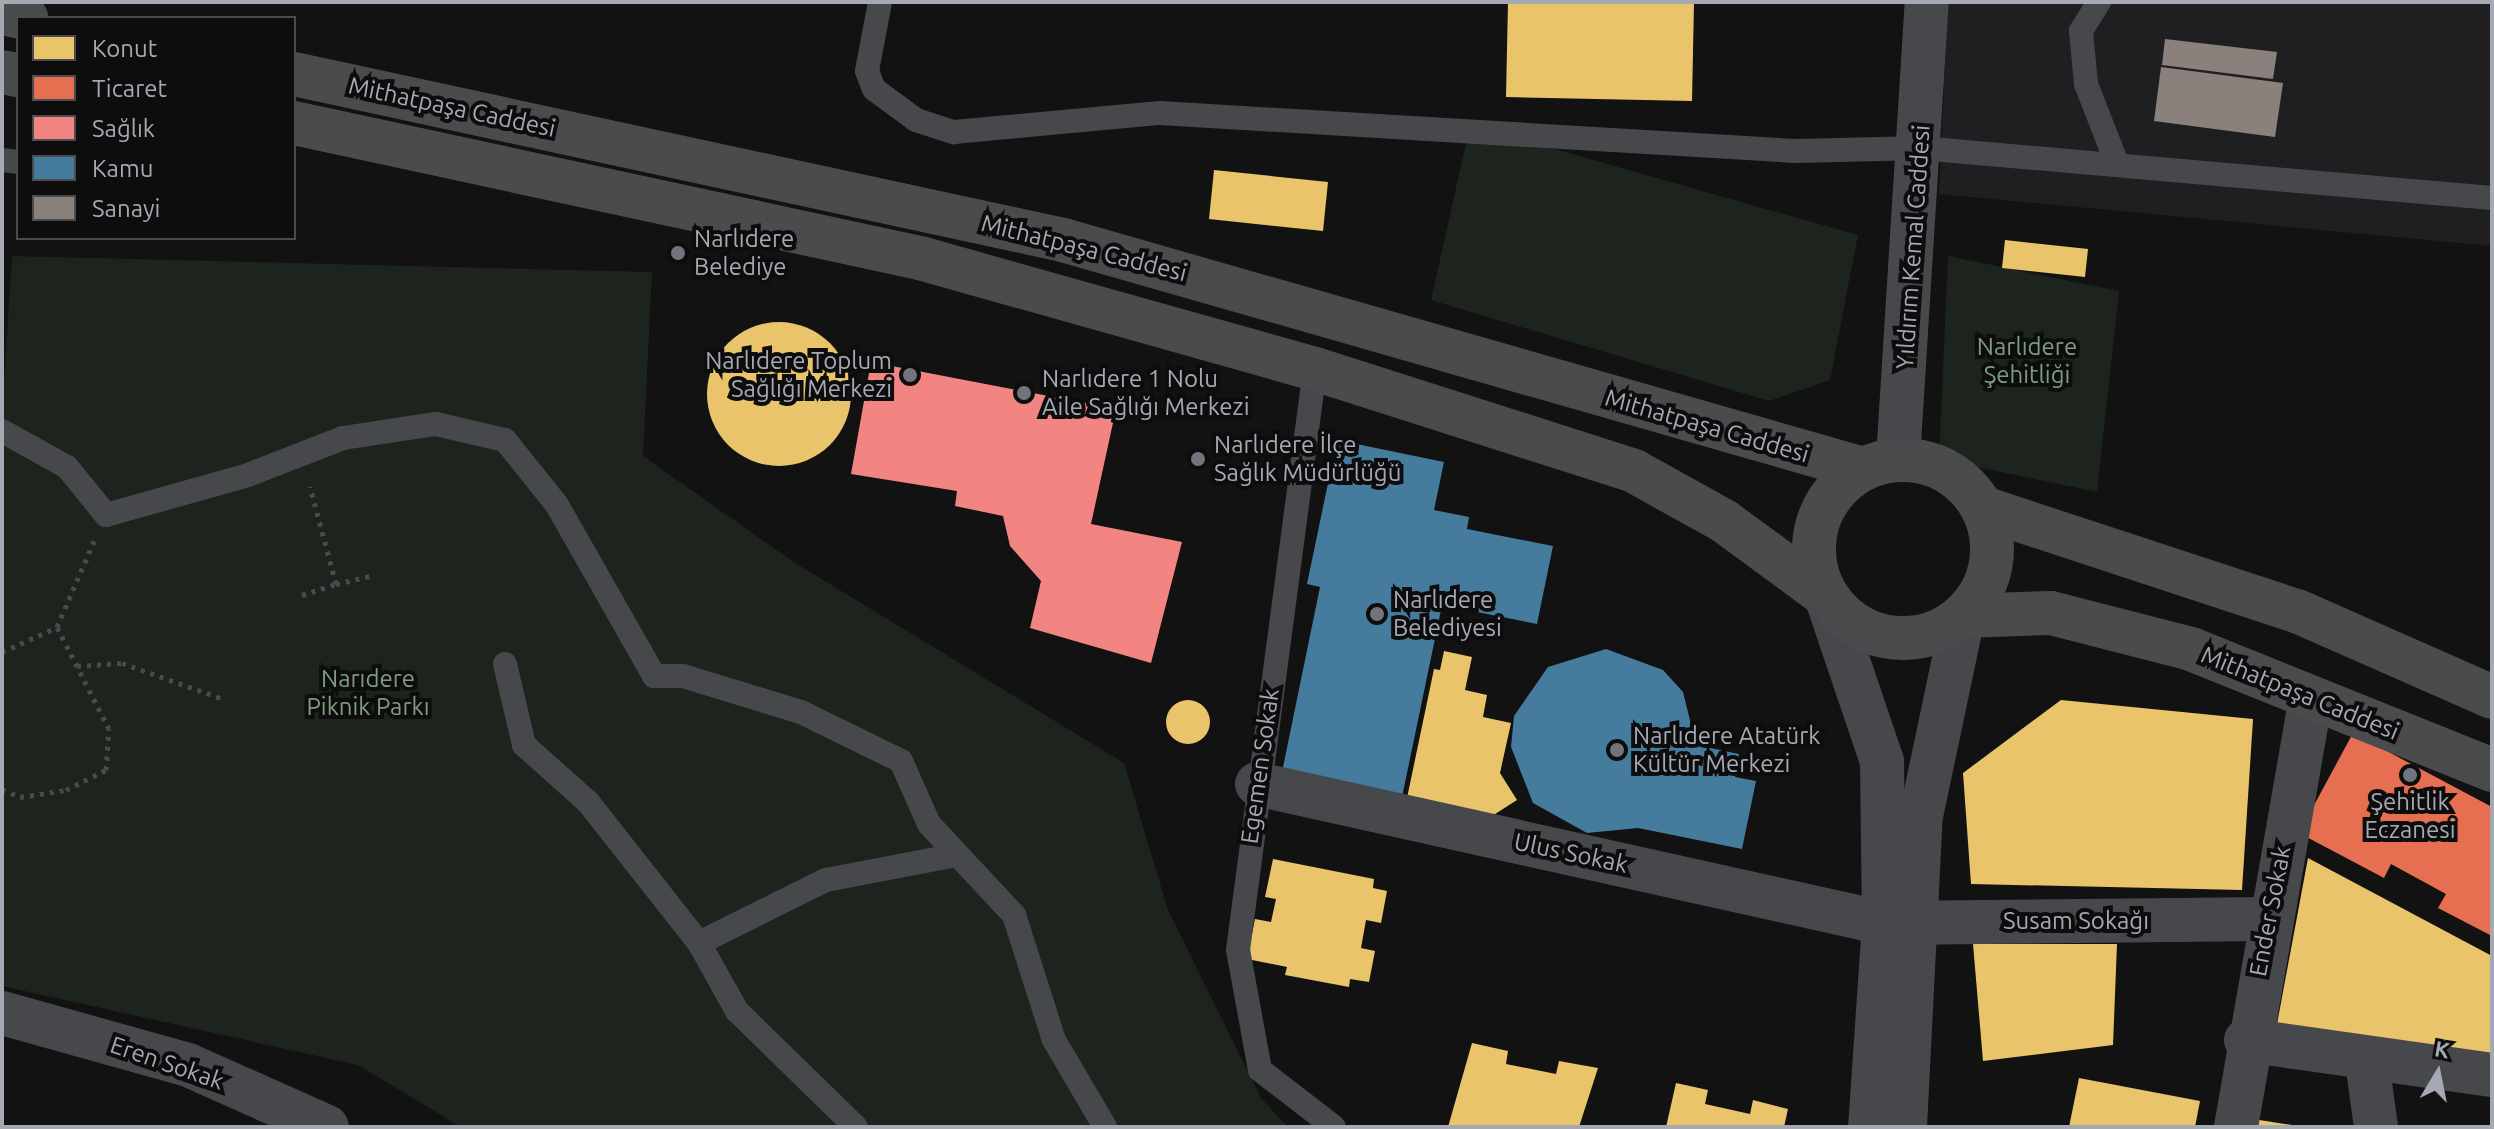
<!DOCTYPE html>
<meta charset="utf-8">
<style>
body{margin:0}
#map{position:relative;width:2494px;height:1129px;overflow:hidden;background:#121213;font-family:Ubuntu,sans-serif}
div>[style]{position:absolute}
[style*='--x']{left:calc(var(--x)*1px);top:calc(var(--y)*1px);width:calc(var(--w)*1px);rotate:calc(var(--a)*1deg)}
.built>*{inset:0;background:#1f1f21}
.green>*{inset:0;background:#1d231d}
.homes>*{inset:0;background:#e9c46a}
.round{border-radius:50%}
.shops>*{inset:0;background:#e76f51}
.health>*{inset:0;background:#f28482}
.public>*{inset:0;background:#457b9d}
.industry>*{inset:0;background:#8a817c}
.path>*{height:5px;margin-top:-2.5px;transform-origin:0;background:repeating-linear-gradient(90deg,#484a4d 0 4px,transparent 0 10px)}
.service>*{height:24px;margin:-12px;padding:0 12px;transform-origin:12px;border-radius:12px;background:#47484b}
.minor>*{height:44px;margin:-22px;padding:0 22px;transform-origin:22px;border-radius:22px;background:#47484b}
.tertiary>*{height:44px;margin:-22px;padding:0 22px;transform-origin:22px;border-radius:22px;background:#47484b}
.primary>*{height:44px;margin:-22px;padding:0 22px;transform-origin:22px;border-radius:22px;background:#494b4d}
.primary>.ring{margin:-22px;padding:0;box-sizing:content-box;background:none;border:44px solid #494b4d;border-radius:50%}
.dots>*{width:22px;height:22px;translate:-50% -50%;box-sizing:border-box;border:4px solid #0d0d0e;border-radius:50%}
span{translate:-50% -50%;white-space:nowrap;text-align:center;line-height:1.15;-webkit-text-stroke:8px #0d0d0e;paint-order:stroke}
.street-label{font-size:24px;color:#a4a9b3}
.poi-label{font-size:24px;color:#a4a9b3}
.left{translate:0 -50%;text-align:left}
.right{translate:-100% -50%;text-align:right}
.park-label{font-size:24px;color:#7d9d7e}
.frame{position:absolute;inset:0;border:4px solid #a4a9b3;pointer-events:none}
.legend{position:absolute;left:16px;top:16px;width:280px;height:224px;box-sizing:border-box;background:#0d0d0e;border:2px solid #494b50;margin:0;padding:10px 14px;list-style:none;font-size:24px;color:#a4a9b3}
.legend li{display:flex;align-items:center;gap:16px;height:40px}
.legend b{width:40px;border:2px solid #494b50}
.north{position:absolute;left:2398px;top:1033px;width:80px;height:80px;-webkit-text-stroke:6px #0d0d0e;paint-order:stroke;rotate:10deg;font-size:22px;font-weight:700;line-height:32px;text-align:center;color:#a4a9b3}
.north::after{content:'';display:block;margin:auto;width:28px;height:36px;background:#a4a9b3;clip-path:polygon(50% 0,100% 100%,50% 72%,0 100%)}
</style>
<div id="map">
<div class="built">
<i style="clip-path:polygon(1948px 2px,2492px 2px,2492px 246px,1939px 194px)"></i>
</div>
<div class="green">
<i style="clip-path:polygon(1470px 125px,1858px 235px,1830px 380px,1769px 401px,1431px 300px)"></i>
<i style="clip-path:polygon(12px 256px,652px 272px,643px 456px,792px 561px,1124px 763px,1168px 910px,1261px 1098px,1288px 1127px,461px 1127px,358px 1065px,2px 986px,2px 413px)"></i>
<i style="clip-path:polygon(1948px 256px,2119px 291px,2097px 492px,1939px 459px)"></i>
</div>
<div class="homes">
<i style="clip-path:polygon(1508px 2px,1694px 2px,1692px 101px,1506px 97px)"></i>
<i style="clip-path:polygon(1214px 170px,1328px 182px,1323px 231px,1209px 219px)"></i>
<i style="clip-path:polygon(2005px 240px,2088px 249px,2085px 277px,2002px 268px)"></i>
<i class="round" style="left:707px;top:322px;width:144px;height:144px"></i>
<i style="clip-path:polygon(1444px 651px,1472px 657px,1465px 690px,1487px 695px,1483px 717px,1511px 723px,1500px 773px,1517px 800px,1492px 816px,1407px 798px,1434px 669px,1440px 670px)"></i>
<i class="round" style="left:1166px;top:700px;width:44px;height:44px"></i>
<i style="clip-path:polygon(2061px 700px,2253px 719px,2242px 890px,1971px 884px,1963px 773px)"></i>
<i style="clip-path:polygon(2308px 858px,2492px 956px,2492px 1056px,2277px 1024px)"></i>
<i style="clip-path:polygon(1273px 859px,1374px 879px,1373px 888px,1387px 891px,1381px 923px,1366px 920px,1361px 948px,1375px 951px,1369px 982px,1350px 979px,1349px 987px,1285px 975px,1287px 967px,1247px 959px,1255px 919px,1271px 922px,1276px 899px,1265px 897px)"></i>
<i style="clip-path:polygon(1973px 944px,2117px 944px,2113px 1045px,1983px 1061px)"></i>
<i style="clip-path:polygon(1472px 1043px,1508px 1051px,1506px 1064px,1556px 1074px,1559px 1061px,1598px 1068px,1579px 1127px,1448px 1127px)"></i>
<i style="clip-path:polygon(2079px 1078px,2200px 1101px,2195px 1127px,2069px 1127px)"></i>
<i style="clip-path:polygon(1676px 1083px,1708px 1090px,1705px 1104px,1750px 1114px,1753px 1100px,1788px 1109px,1784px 1127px,1666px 1127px)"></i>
<i style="clip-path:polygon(2253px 1119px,2292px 1125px,2292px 1127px,2252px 1127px)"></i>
</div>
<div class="shops">
<i style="clip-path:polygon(2353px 733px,2492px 807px,2492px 936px,2438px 908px,2446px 894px,2391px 864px,2384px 878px,2299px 833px)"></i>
</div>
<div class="health">
<i style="clip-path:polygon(871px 362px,1116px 409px,1091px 524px,1182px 542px,1151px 663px,1030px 628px,1041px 581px,1010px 546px,1003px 516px,955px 506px,957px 491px,851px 474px)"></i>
</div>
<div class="public">
<i style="clip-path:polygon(1337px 440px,1444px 462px,1434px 510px,1469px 517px,1467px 529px,1553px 546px,1537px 624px,1442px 605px,1402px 797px,1282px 772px,1320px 587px,1307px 584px)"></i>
<i style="clip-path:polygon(1606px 649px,1663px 670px,1683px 692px,1696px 745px,1739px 754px,1735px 777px,1756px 781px,1742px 849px,1638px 828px,1587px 833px,1533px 803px,1511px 747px,1514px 716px,1548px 667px)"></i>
</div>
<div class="industry">
<i style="clip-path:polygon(2165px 39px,2277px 52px,2273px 79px,2162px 65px)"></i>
<i style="clip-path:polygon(2161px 67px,2283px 83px,2275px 137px,2154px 121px)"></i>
</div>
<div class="path">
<i style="--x:336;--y:584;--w:37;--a:-13"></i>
<i style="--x:302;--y:595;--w:36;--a:-18"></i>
<i style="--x:336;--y:584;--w:101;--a:-104.9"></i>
<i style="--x:2;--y:652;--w:60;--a:-24.4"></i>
<i style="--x:57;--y:627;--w:94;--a:-66.7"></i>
<i style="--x:77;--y:666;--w:45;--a:-3.8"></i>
<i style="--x:122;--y:663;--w:105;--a:19.5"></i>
<i style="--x:2;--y:789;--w:20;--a:24"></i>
<i style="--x:20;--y:797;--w:47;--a:-8.7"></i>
<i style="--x:66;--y:790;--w:45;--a:-26.6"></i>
<i style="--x:106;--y:770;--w:41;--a:-85.8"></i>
<i style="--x:109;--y:729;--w:114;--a:-117"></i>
</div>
<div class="service">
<i style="--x:880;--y:2;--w:70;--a:100.7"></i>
<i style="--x:867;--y:71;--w:19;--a:69"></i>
<i style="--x:874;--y:89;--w:52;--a:36.4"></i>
<i style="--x:916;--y:120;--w:40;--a:18"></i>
<i style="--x:954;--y:132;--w:207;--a:-5.3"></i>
<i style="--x:1160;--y:113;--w:637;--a:3.42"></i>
<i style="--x:1796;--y:151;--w:124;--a:-1.4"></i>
<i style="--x:1920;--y:148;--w:574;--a:5"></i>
<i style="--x:2099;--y:2;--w:34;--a:122"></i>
<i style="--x:2081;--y:31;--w:53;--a:84.6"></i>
<i style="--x:2086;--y:84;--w:83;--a:68.7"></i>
<i style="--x:2;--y:160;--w:16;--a:7"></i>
<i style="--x:1315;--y:369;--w:586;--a:97.55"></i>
<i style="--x:1238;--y:950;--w:122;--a:79.6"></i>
<i style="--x:1260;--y:1070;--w:93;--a:37.6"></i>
<i style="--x:2;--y:431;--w:74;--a:29"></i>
<i style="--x:67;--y:467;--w:62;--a:50.9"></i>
<i style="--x:106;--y:515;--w:148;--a:-15.7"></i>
<i style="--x:248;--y:475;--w:102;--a:-21.3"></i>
<i style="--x:343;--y:438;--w:94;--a:-8.6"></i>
<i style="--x:436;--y:424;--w:71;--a:13.1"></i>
<i style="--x:505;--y:440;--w:83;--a:51.3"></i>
<i style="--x:557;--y:505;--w:197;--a:60.4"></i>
<i style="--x:654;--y:676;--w:29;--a:0"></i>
<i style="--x:683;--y:676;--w:123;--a:17"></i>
<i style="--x:801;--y:712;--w:111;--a:26.1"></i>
<i style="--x:901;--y:761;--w:69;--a:66"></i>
<i style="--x:929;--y:824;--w:125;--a:47"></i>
<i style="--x:1014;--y:915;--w:131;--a:72.3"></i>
<i style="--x:1054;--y:1040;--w:101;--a:59.6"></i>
<i style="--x:505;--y:664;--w:83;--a:76.8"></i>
<i style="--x:524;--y:745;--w:86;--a:41.7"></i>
<i style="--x:588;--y:802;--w:179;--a:51.8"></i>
<i style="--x:699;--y:943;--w:78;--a:60.8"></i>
<i style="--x:737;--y:1011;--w:166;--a:44.3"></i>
<i style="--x:699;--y:943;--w:142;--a:-26.4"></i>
<i style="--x:826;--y:880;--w:133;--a:-10.8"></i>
</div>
<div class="minor">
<i style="--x:1257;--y:784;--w:642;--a:12.5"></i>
<i style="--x:1884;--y:923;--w:384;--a:-0.6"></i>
<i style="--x:2;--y:1013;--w:193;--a:15.6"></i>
<i style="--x:188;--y:1065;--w:152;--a:24"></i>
<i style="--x:2246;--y:1040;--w:248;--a:8.1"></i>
<i style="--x:2367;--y:1062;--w:66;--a:82.1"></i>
<i style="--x:2236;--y:1127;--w:436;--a:-80.1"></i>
</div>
<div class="tertiary">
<i style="--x:1898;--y:459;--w:458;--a:-86.4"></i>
<i style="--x:1826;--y:596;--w:174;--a:71.3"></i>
<i style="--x:1882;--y:761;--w:162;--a:89.3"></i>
<i style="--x:1884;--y:923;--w:204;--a:93.9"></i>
<i style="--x:1905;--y:1127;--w:311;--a:-87.1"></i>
<i style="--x:1921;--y:816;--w:204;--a:-78.1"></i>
</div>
<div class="primary">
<i style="--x:2;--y:13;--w:25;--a:12"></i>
<i style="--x:2;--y:72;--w:16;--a:11"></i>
<i style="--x:294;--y:74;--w:787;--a:12.18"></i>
<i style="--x:1063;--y:240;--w:832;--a:15.97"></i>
<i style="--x:294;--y:123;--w:640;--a:12.17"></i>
<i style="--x:920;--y:258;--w:410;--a:15.7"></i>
<i style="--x:1315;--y:369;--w:335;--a:17.7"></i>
<i style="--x:1634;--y:471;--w:103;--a:29.1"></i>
<i style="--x:1724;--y:521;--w:127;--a:36.3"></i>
<i class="ring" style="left:1814px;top:460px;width:134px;height:134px"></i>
<i style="--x:1983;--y:508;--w:330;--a:18.2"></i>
<i style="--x:2297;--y:611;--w:213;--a:23.8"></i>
<i style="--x:1963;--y:616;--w:88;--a:-2"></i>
<i style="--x:2051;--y:613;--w:145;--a:14.4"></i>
<i style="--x:2191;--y:649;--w:324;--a:21.9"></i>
</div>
<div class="dots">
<i style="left:678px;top:253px;background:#71747b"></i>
<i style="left:910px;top:375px;background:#71747b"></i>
<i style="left:1024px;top:393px;background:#71747b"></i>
<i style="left:1198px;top:459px;background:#71747b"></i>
<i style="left:1377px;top:614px;background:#71747b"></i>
<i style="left:1617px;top:750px;background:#71747b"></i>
<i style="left:2410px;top:775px;background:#71747b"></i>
</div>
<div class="street-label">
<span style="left:452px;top:107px;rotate:12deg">Mithatpaşa Caddesi</span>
<span style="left:1913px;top:247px;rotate:-86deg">Yıldırım Kemal Caddesi</span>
<span style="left:1084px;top:248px;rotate:14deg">Mithatpaşa Caddesi</span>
<span style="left:1707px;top:426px;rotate:16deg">Mithatpaşa Caddesi</span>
<span style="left:2300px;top:693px;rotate:22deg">Mithatpaşa Caddesi</span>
<span style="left:1260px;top:766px;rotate:-82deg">Egemen Sokak</span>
<span style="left:1571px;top:853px;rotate:12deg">Ulus Sokak</span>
<span style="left:2270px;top:911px;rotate:-79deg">Ender Sokak</span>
<span style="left:2076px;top:921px">Susam Sokağı</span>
<span style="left:167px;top:1063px;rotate:19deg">Eren Sokak</span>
</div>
<div class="poi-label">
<span class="left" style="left:694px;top:253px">Narlıdere<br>Belediye</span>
<span class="right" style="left:892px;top:375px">Narlıdere Toplum<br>Sağlığı Merkezi</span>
<span class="left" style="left:1042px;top:393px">Narlıdere 1 Nolu<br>Aile Sağlığı Merkezi</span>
<span class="left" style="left:1214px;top:459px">Narlıdere İlçe<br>Sağlık Müdürlüğü</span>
<span class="left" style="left:1393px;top:614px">Narlıdere<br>Belediyesi</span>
<span class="left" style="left:1633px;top:750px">Narlıdere Atatürk<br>Kültür Merkezi</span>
<span style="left:2410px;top:816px">Şehitlik<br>Eczanesi</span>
</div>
<div class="park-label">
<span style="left:2027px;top:361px">Narlıdere<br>Şehitliği</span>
<span style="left:368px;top:693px">Narıdere<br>Piknik Parkı</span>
</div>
<div class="frame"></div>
<ul class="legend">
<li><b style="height:22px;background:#e9c46a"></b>Konut</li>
<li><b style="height:22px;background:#e76f51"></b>Ticaret</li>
<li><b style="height:22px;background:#f28482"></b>Sağlık</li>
<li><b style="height:22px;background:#457b9d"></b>Kamu</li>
<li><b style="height:22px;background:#8a817c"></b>Sanayi</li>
</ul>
<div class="north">K</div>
</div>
